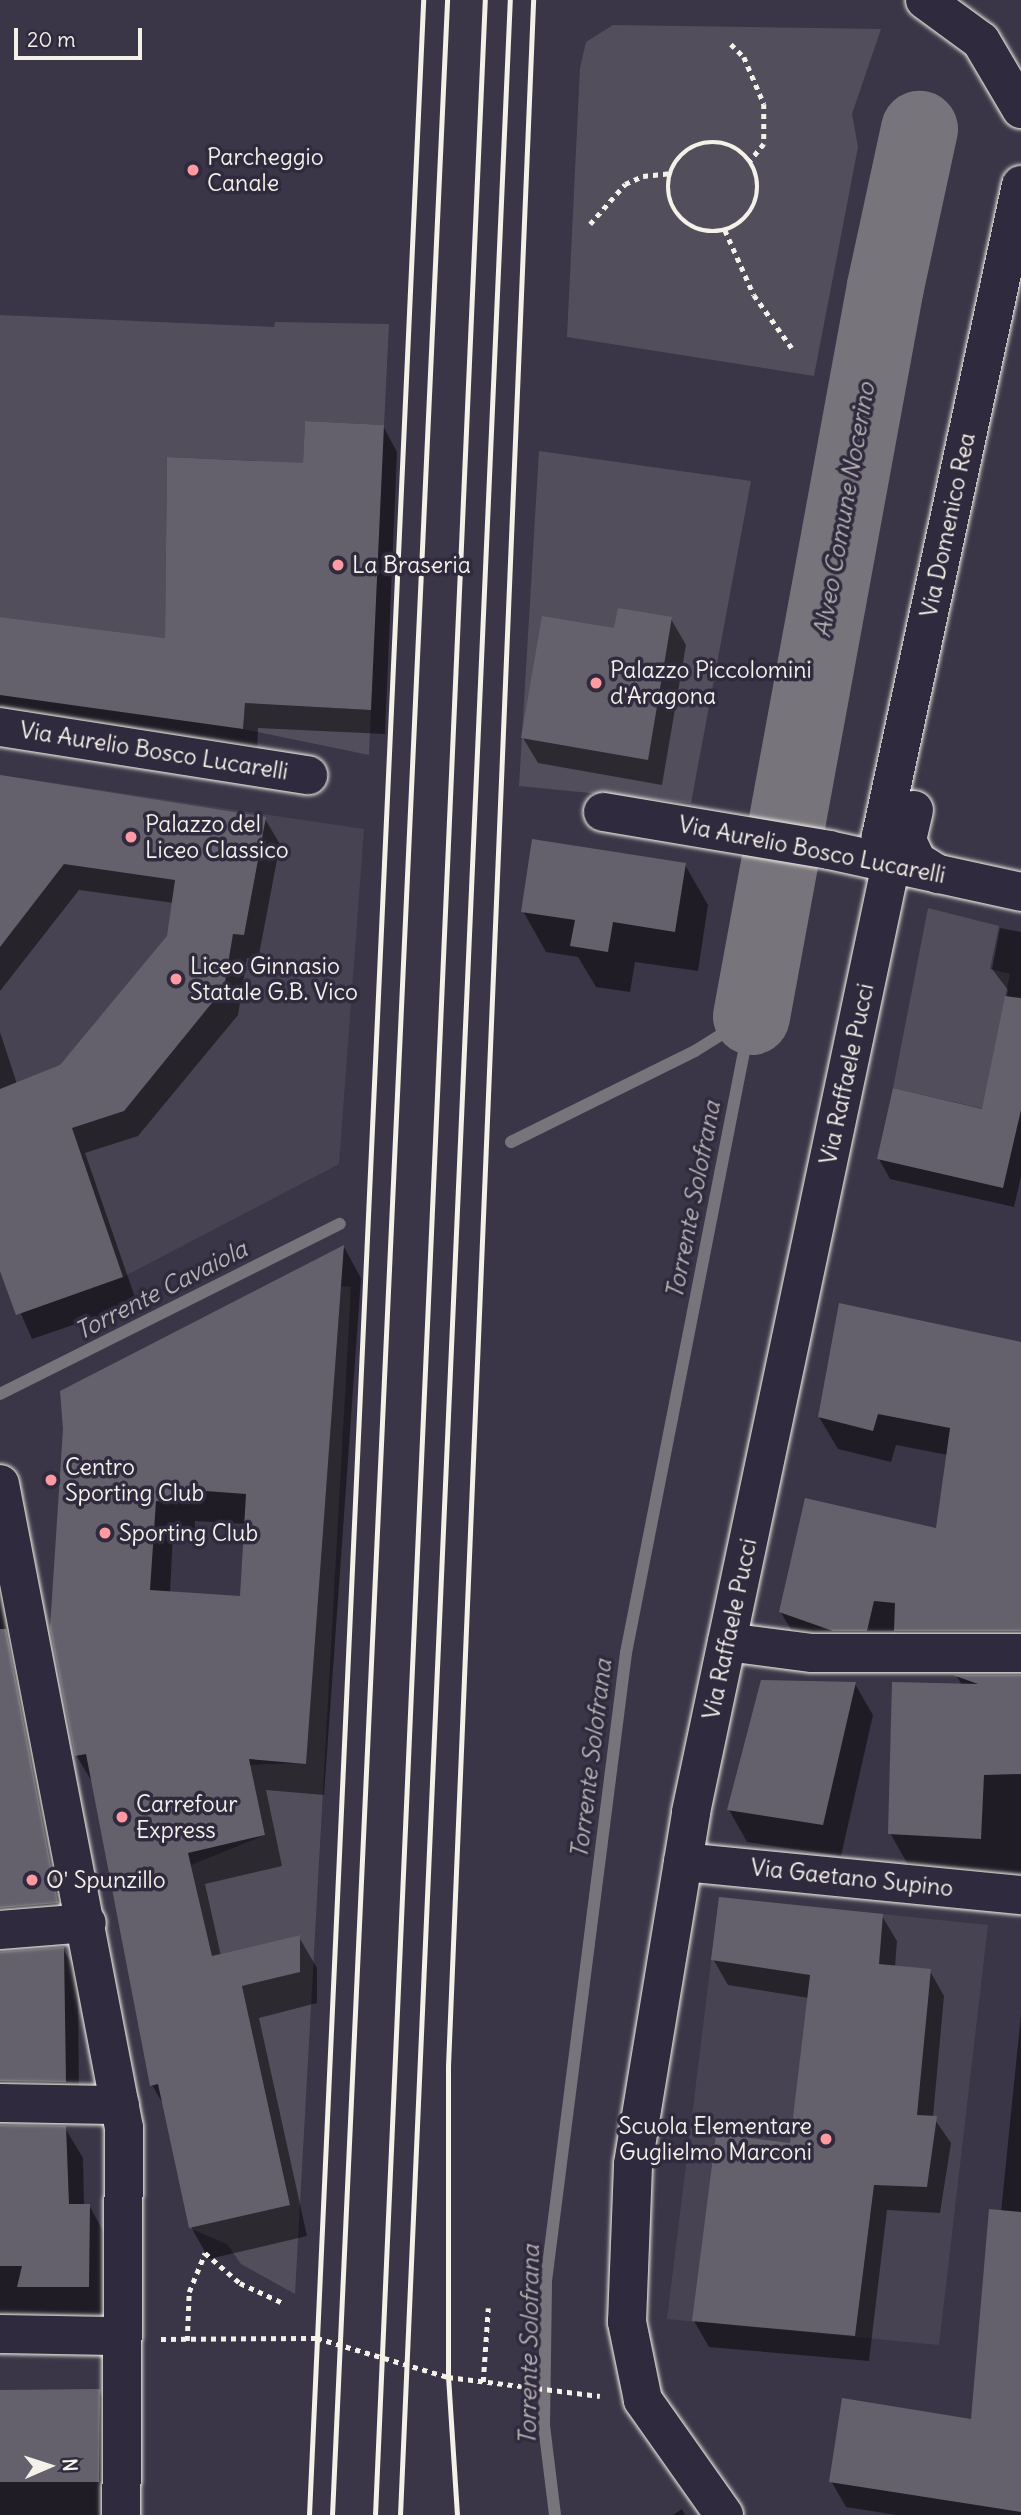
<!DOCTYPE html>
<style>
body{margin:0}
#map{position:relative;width:1021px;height:2515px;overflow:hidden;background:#3b3647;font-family:Delius,sans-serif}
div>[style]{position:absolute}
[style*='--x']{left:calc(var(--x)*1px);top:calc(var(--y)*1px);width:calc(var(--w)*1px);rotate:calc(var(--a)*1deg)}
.built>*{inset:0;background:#484352}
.green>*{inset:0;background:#534e5c}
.shadow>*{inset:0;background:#0007}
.stream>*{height:12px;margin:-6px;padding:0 6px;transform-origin:6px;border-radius:6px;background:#78747b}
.river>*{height:77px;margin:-38.5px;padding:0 38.5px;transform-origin:38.5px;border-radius:38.5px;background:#78747b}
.building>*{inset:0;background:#65616c}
.path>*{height:4.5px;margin-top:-2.25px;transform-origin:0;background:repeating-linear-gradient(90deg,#f4f1e8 0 5px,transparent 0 10px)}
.path>.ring{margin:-2.25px;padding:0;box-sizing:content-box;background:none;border:4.5px solid #f4f1e8;border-radius:50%}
.roads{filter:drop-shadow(0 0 2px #f4f1e8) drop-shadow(0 0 2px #f4f1e8)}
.minor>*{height:38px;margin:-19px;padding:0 19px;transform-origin:19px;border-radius:19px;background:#2f2a3d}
.major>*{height:38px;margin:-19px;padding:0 19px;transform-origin:19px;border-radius:19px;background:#2f2a3d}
.rail>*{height:5px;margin:-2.5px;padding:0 2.5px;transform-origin:2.5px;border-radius:2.5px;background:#f4f1e8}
.dots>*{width:19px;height:19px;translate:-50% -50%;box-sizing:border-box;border:4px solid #2f2a3d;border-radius:50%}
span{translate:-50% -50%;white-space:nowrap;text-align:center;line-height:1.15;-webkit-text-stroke:7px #2f2a3d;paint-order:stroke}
.poi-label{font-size:23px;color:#f4f1e8}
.left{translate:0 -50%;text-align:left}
.right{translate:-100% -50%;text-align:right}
.street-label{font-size:23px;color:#f4f1e8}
.water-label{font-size:24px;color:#b6b2b2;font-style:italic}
.north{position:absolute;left:14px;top:2431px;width:70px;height:70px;-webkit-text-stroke:5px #2f2a3d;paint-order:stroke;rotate:87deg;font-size:19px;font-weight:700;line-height:28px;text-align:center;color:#f4f1e8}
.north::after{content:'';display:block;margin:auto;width:24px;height:32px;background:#f4f1e8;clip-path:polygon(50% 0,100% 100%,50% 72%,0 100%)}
.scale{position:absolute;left:14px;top:28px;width:128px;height:32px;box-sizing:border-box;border:4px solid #f4f1e8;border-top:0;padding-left:9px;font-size:21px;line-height:24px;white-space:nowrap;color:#f4f1e8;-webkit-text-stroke:5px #2f2a3d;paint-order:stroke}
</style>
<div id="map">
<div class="built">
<i style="clip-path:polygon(0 775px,364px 829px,339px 1164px,123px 1277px,16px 1315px,0 1271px)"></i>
<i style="clip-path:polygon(719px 1897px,988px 1925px,939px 2345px,667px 2319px)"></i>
</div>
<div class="green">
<i style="clip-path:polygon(613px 25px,881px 29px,852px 114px,858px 147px,814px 376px,567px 337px,580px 68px,586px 42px)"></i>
<i style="clip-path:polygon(0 315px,274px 327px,275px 322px,389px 324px,384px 425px,305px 421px,292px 705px,371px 710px,369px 755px,243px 729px,261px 461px,167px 457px,165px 638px,0 617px)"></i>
<i style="clip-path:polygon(539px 451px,751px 481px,691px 803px,519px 786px)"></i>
<i style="clip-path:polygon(928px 908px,999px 926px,990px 969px,1010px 974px,993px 1056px,1021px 1075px,1019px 1117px,893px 1088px)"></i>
<i style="clip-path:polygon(341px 1286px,351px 1287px,295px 2294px,241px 2264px,227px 2244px,189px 2228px,290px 2204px,242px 1986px,299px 1972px,300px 1935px,212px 1956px,191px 1865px,265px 1835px,250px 1765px,306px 1763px)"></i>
</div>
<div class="shadow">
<i style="clip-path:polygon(383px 426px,397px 452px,385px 734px,258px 728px,257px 754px,0 717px,0 619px,166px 640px,304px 465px)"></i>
<i style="clip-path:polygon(671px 619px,686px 645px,662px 785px,538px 763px,523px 738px,616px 630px)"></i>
<i style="clip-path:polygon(0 777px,265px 819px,280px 844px,258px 960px,247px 958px,238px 1015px,138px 1136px,85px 1153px,137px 1303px,32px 1339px,0 1266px,0 1032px,17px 1084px,61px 1067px,169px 936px,174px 903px,79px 890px,0 991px)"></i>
<i style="clip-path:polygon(685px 865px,708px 905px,698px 971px,635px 962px,630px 992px,596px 987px,578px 957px,546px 952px,523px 911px)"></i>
<i style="clip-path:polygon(1000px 928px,1021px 932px,1021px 1176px,1014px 1207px,890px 1179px,879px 1159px,983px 1111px,1008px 990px,992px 969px)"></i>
<i style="clip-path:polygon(evenodd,344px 1247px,361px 1278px,324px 1795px,266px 1790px,282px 1866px,205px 1884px,221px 1956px,299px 1937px,317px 1968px,317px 2003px,259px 2018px,307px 2236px,209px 2259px,191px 2227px,166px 2109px,152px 2085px,94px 1785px,76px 1755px,52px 1628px,344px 1247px,195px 1521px,246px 1524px,242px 1598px,170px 1593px,173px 1533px,195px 1534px,195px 1521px)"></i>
<i style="clip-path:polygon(1021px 1344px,1021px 1663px,914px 1663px,897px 1633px,892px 1632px,885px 1663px,799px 1643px,780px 1611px,938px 1530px,948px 1455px,896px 1445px,891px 1462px,838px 1449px,819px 1417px)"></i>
<i style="clip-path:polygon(0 1551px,72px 1928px,0 1940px)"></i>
<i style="clip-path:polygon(957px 1677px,1015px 1677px,1021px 1686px,1021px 1877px,911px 1870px,890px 1833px,962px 1685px)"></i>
<i style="clip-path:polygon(855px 1684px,873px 1715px,841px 1856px,747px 1842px,729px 1810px)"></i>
<i style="clip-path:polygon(882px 1916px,897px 1941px,895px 1967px,930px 1971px,944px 1996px,933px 2117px,951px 2143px,940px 2213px,887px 2210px,869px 2361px,709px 2347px,694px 2321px,791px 2145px,809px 1998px,728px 1985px,713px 1959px)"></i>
<i style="clip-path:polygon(63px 1949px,78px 1974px,79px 2107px,0 2105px,0 1953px)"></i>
<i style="clip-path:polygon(1021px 2014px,1021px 2515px,896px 2515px,846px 2507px,831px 2481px,973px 2421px,1001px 2212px)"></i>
<i style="clip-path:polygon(0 2125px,65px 2128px,83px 2158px,84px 2205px,89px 2205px,106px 2236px,106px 2317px,0 2316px)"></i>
<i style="clip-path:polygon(0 2391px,99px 2391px,118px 2424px,118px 2515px,0 2515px)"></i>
<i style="clip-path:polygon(682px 2509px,685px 2515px,673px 2515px)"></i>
</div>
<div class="stream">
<i style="--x:511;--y:1142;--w:205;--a:-26.3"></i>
<i style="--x:695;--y:1051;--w:66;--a:-32"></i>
<i style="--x:0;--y:1394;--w:380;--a:-26.6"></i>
<i style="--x:555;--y:2515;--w:90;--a:-97"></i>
<i style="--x:544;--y:2426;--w:145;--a:-89.2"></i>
<i style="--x:546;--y:2281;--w:633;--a:-82.74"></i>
<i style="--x:626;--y:1653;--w:649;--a:-78.9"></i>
</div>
<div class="river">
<i style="--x:751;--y:1016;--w:742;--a:-79.6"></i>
<i style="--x:885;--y:286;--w:161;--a:-77.8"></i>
</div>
<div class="building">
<i style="clip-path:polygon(305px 421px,384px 425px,371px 710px,245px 703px,243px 729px,0 695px,0 617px,165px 638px,167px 457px,303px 463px)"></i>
<i style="clip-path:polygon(618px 608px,672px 617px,648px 760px,521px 738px,542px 616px,614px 628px)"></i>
<i style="clip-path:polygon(0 775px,266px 817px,244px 935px,233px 934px,224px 988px,124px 1111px,72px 1128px,123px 1277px,16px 1315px,0 1271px,0 1089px,60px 1065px,167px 936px,175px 880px,64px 864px,0 947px)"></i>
<i style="clip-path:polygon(532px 839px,686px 863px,675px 932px,613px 922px,608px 952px,570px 946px,575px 920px,521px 912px)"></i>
<i style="clip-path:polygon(1005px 996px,1021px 998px,1021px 1110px,1003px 1188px,877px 1159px,893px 1088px,982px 1109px)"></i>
<i style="clip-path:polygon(evenodd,344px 1245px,306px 1764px,249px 1759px,265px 1835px,188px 1853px,212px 1956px,300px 1935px,300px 1972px,242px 1986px,290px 2205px,189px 2228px,158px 2084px,150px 2086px,86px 1754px,75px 1756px,50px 1628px,63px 1429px,60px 1391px,344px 1245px,178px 1489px,246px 1494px,240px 1596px,150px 1590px,156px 1501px,177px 1503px,178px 1489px)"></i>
<i style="clip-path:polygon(839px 1303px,1021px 1342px,1021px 1631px,894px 1631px,895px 1603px,874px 1601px,867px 1631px,833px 1631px,779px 1612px,805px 1498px,936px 1528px,950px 1428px,878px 1414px,873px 1431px,818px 1417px)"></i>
<i style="clip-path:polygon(0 1629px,6px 1629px,58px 1903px,0 1908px)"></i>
<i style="clip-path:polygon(953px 1675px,1021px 1675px,1021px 1774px,984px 1775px,981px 1839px,888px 1834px,892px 1682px,978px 1684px)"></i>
<i style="clip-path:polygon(761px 1680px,856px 1682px,823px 1825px,727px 1810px)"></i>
<i style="clip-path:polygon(719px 1897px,883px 1914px,879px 1964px,931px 1969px,917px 2115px,937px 2116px,927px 2187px,874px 2185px,855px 2336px,692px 2321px,716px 2134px,790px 2143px,810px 1975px,711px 1960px)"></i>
<i style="clip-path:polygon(64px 1947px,66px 2082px,0 2081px,0 1952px)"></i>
<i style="clip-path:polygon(0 2125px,66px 2126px,69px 2204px,90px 2204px,89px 2287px,17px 2287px,22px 2266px,0 2266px)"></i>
<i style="clip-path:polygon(989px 2209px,1021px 2212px,1021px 2512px,829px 2482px,842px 2398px,971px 2419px)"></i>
<i style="clip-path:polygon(100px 2389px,99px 2482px,0 2482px,0 2390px)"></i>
</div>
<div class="path">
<i style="--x:731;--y:44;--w:18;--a:45"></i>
<i style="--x:744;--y:57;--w:51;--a:66.9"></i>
<i style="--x:764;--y:104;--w:40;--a:90"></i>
<i style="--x:764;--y:144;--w:22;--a:129"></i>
<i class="ring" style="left:668px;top:142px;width:85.5px;height:85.5px"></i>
<i style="--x:590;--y:224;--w:53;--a:-48.8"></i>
<i style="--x:625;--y:184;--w:20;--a:-24"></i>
<i style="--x:643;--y:176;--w:27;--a:-6"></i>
<i style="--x:725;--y:230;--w:71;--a:66"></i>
<i style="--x:754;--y:295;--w:65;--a:54.4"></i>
<i style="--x:161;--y:2339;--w:156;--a:-0.4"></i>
<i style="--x:317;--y:2338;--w:137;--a:16.6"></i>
<i style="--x:448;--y:2377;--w:153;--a:7.1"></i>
<i style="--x:187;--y:2341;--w:49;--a:-87.7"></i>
<i style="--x:189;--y:2292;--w:42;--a:-67.7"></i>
<i style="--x:205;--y:2253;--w:46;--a:40.6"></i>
<i style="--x:240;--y:2283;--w:47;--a:24.9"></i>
<i style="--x:483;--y:2382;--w:74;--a:-86.1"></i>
</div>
<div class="roads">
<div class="minor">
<i style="--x:925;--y:0;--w:69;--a:36.2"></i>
<i style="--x:981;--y:41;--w:79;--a:59.5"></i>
<i style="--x:0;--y:727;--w:312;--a:8.9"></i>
<i style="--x:603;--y:812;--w:229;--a:9.5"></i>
<i style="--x:829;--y:850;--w:197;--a:12.3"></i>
<i style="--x:0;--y:1484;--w:656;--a:79.1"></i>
<i style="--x:124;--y:2128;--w:387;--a:90.4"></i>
<i style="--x:727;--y:1642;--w:86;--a:7.4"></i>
<i style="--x:812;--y:1653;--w:209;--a:0"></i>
<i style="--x:683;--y:1862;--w:340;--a:5.6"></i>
<i style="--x:0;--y:1930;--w:87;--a:-4.6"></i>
<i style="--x:0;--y:2103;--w:120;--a:1"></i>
<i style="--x:0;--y:2334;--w:120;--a:1"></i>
</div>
<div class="major">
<i style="--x:914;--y:810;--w:31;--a:103"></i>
<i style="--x:907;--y:840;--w:23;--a:65"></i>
<i style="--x:917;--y:861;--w:25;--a:32"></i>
<i style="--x:724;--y:2515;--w:141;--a:-125.2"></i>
<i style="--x:643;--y:2400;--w:80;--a:-101.6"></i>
<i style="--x:627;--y:2322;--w:158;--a:-87.8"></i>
<i style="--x:633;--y:2164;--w:357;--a:-80.6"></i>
<i style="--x:691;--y:1812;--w:969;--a:-78.09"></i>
<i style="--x:891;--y:864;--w:30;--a:-110"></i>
<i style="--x:881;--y:836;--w:666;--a:-77.86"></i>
</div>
</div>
<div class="rail">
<i style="--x:309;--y:2515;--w:2518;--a:-87.4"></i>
<i style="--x:332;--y:2515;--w:2518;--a:-87.38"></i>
<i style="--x:375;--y:2515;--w:2517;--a:-87.5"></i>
<i style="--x:400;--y:2515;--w:2517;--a:-87.5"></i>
<i style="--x:457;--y:2515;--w:138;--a:-93.7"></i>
<i style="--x:448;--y:2377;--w:311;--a:-90"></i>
<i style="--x:448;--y:2066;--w:2068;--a:-87.64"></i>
</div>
<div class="dots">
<i style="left:193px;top:170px;background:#ff9aa2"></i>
<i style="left:338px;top:565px;background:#ff9aa2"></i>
<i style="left:596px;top:683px;background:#ff9aa2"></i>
<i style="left:131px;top:837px;background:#ff9aa2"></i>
<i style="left:176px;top:979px;background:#ff9aa2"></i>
<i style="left:51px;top:1480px;background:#ff9aa2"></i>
<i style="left:105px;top:1533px;background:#ff9aa2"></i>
<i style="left:122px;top:1817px;background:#ff9aa2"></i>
<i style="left:32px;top:1880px;background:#ff9aa2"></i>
<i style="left:826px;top:2139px;background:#ff9aa2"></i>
</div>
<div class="poi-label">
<span class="left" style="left:207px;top:170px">Parcheggio<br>Canale</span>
<span class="left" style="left:352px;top:565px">La Braseria</span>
<span class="left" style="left:610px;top:683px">Palazzo Piccolomini<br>d'Aragona</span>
<span class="left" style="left:145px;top:837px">Palazzo del<br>Liceo Classico</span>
<span class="left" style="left:190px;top:979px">Liceo Ginnasio<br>Statale G.B. Vico</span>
<span class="left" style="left:65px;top:1480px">Centro<br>Sporting Club</span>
<span class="left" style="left:119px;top:1533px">Sporting Club</span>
<span class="left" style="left:136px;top:1817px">Carrefour<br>Express</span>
<span class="left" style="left:46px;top:1880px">O' Spunzillo</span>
<span class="right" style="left:812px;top:2139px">Scuola Elementare<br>Guglielmo Marconi</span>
</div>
<div class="street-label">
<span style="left:948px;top:525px;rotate:-78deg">Via Domenico Rea</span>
<span style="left:154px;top:751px;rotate:9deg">Via Aurelio Bosco Lucarelli</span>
<span style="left:812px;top:850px;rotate:11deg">Via Aurelio Bosco Lucarelli</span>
<span style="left:847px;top:1074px;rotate:-78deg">Via Raffaele Pucci</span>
<span style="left:730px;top:1629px;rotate:-78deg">Via Raffaele Pucci</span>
<span style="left:852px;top:1878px;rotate:6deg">Via Gaetano Supino</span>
</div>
<div class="water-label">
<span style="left:844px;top:510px;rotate:-80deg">Alveo Comune Nocerino</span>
<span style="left:693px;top:1200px;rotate:-79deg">Torrente Solofrana</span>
<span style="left:161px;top:1290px;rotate:-27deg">Torrente Cavaiola</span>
<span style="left:591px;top:1759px;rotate:-83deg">Torrente Solofrana</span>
<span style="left:529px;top:2345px;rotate:-89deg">Torrente Solofrana</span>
</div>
<div class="north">N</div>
<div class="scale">20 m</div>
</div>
